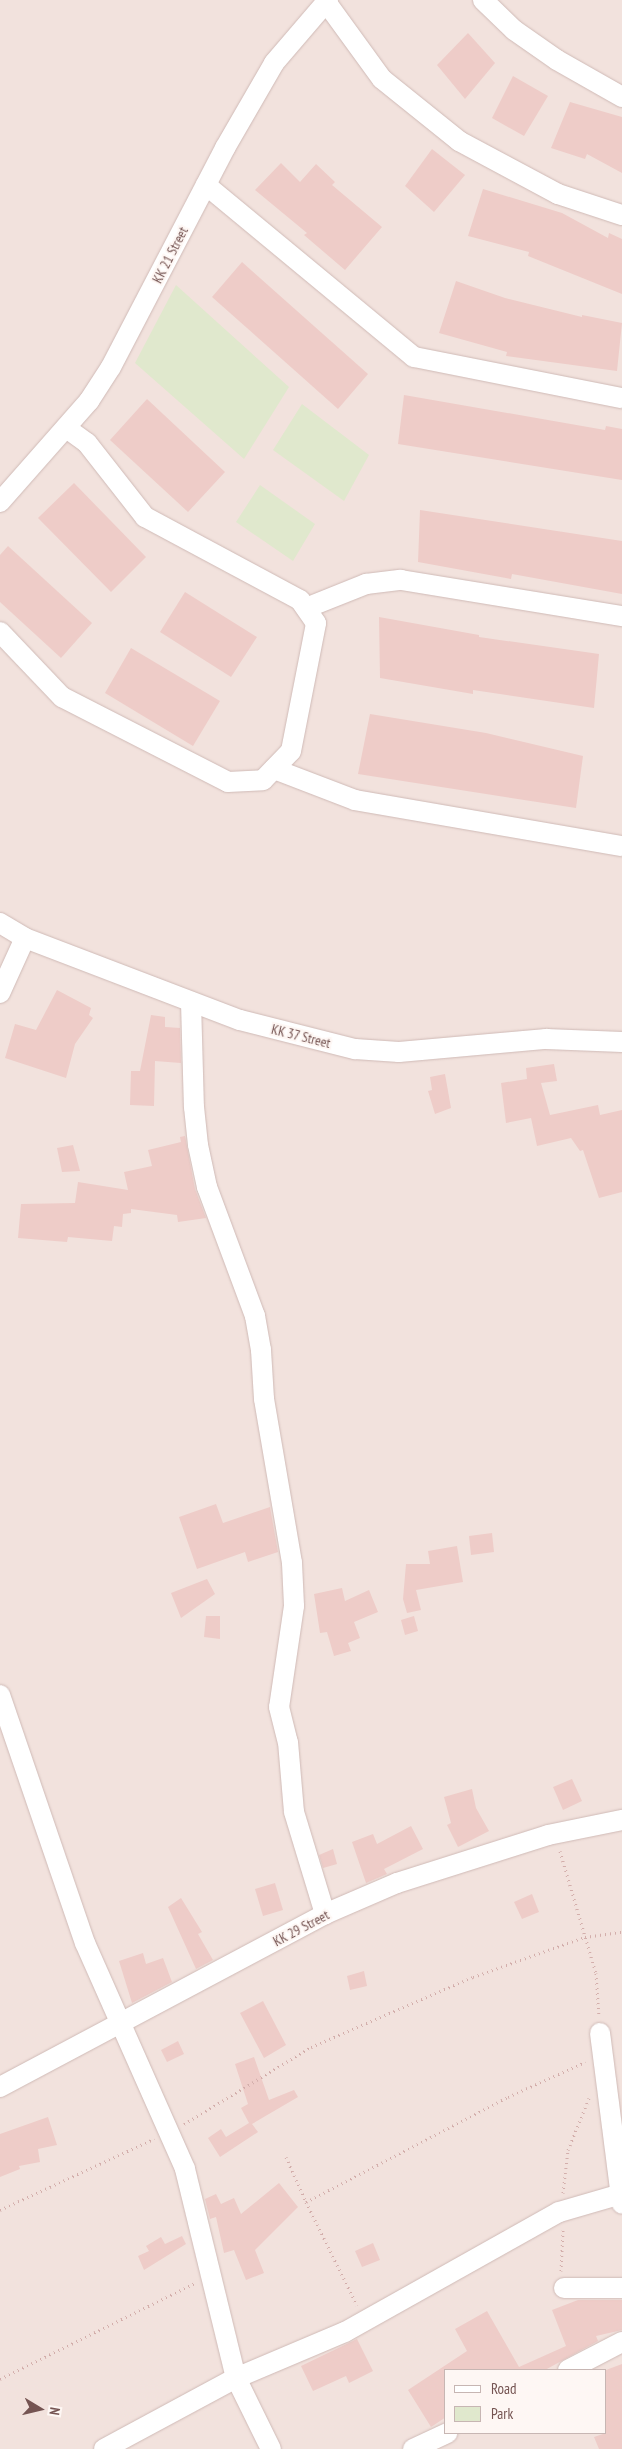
<!DOCTYPE html>
<style>
body{margin:0}
#map{position:relative;width:622px;height:2449px;overflow:hidden;background:#fbf2ee;font-family:"PT Sans Narrow",sans-serif}
div>[style]{position:absolute}
[style*='--x']{left:calc(var(--x)*1px);top:calc(var(--y)*1px);width:calc(var(--w)*1px);rotate:calc(var(--a)*1deg)}
.residential>*{inset:0;background:#f2e2dd}
.green>*{inset:0;background:#e0e8cd}
.building>*{inset:0;background:#eeccc8}
.path>*{height:3px;margin-top:-1.5px;transform-origin:0;background:repeating-linear-gradient(90deg,#d3aeab 0 1px,transparent 0 5px)}
.roads{filter:drop-shadow(0 0 1px #cfbab6) drop-shadow(0 0 1px #cfbab6)}
.street>*{height:20px;margin:-10px;padding:0 10px;transform-origin:10px;border-radius:10px;background:#fff}
span{translate:-50% -50%;white-space:nowrap;text-align:center;line-height:1.15;-webkit-text-stroke:4px #fef7f4;paint-order:stroke}
.street-label{font-size:14px;color:#755452}
.legend{position:absolute;left:444px;top:2369px;width:162px;height:65px;box-sizing:border-box;background:#fef7f4;border:1px solid #c7b6b3;margin:0;padding:6px 9px;list-style:none;font-size:15px;color:#755452}
.legend li{display:flex;align-items:center;gap:10px;height:25px}
.legend b{width:25px;border:1px solid #c7b6b3}
.north{position:absolute;left:15px;top:2384px;width:50px;height:50px;-webkit-text-stroke:4px #fef7f4;paint-order:stroke;rotate:99deg;font-size:14px;font-weight:700;line-height:20px;text-align:center;color:#755452}
.north::after{content:'';display:block;margin:auto;width:18px;height:22px;background:#755452;clip-path:polygon(50% 0,100% 100%,50% 72%,0 100%)}
</style>
<div id="map">
<div class="residential">
<i style="clip-path:polygon(evenodd,0 0,622px 0,622px 2449px,0 2449px,0 0,446px 2370px,606px 2370px,606px 2433px,446px 2433px,446px 2370px)"></i>
</div>
<div class="green">
<i style="clip-path:polygon(176px 285px,289px 387px,244px 459px,135px 363px)"></i>
<i style="clip-path:polygon(302px 404px,369px 455px,344px 501px,273px 450px)"></i>
<i style="clip-path:polygon(260px 485px,315px 524px,293px 561px,236px 522px)"></i>
</div>
<div class="building">
<i style="clip-path:polygon(468px 33px,495px 63px,465px 99px,437px 65px)"></i>
<i style="clip-path:polygon(513px 76px,548px 96px,524px 136px,492px 118px)"></i>
<i style="clip-path:polygon(570px 102px,622px 117px,622px 173px,587px 154px,585px 159px,551px 148px)"></i>
<i style="clip-path:polygon(432px 149px,465px 175px,434px 212px,405px 186px)"></i>
<i style="clip-path:polygon(281px 163px,300px 182px,316px 164px,335px 182px,332px 185px,382px 227px,345px 270px,304px 235px,307px 233px,255px 190px)"></i>
<i style="clip-path:polygon(483px 189px,562px 213px,608px 238px,609px 233px,622px 239px,622px 294px,528px 256px,529px 252px,468px 236px)"></i>
<i style="clip-path:polygon(242px 262px,368px 374px,338px 409px,212px 297px)"></i>
<i style="clip-path:polygon(456px 281px,505px 298px,582px 317px,582px 315px,622px 323px,617px 371px,506px 356px,507px 352px,439px 333px)"></i>
<i style="clip-path:polygon(404px 395px,605px 430px,606px 426px,622px 429px,622px 480px,398px 444px)"></i>
<i style="clip-path:polygon(147px 399px,225px 472px,188px 512px,110px 440px)"></i>
<i style="clip-path:polygon(74px 483px,146px 557px,111px 592px,38px 518px)"></i>
<i style="clip-path:polygon(420px 510px,622px 541px,622px 594px,512px 574px,511px 579px,418px 562px)"></i>
<i style="clip-path:polygon(8px 546px,92px 623px,61px 658px,0 602px,0 555px)"></i>
<i style="clip-path:polygon(185px 592px,257px 637px,231px 677px,160px 632px)"></i>
<i style="clip-path:polygon(379px 617px,479px 635px,479px 637px,599px 654px,594px 708px,473px 690px,473px 694px,380px 678px)"></i>
<i style="clip-path:polygon(131px 648px,220px 701px,193px 746px,105px 693px)"></i>
<i style="clip-path:polygon(370px 714px,486px 733px,583px 756px,576px 808px,358px 774px)"></i>
<i style="clip-path:polygon(57px 990px,91px 1008px,89px 1015px,93px 1018px,75px 1044px,66px 1078px,5px 1058px,15px 1024px,36px 1030px)"></i>
<i style="clip-path:polygon(151px 1015px,165px 1017px,165px 1027px,180px 1028px,181px 1063px,155px 1061px,154px 1106px,130px 1105px,131px 1071px,140px 1071px)"></i>
<i style="clip-path:polygon(554px 1064px,557px 1081px,541px 1083px,550px 1115px,598px 1105px,600px 1115px,622px 1110px,622px 1192px,599px 1198px,583px 1150px,580px 1151px,571px 1138px,537px 1146px,531px 1118px,506px 1123px,501px 1083px,527px 1079px,526px 1068px)"></i>
<i style="clip-path:polygon(445px 1074px,451px 1108px,435px 1114px,428px 1091px,432px 1090px,430px 1077px)"></i>
<i style="clip-path:polygon(185px 1136px,195px 1189px,206px 1218px,178px 1222px,177px 1215px,131px 1209px,131px 1213px,123px 1214px,122px 1227px,114px 1226px,112px 1241px,68px 1237px,67px 1242px,18px 1238px,21px 1204px,75px 1203px,78px 1182px,128px 1190px,124px 1172px,152px 1166px,148px 1150px,181px 1142px,180px 1137px)"></i>
<i style="clip-path:polygon(73px 1145px,80px 1171px,62px 1172px,57px 1148px)"></i>
<i style="clip-path:polygon(216px 1504px,223px 1523px,270px 1507px,278px 1552px,248px 1562px,245px 1552px,197px 1569px,179px 1517px)"></i>
<i style="clip-path:polygon(492px 1533px,494px 1552px,471px 1555px,469px 1536px)"></i>
<i style="clip-path:polygon(457px 1546px,463px 1582px,416px 1590px,421px 1610px,407px 1613px,403px 1599px,406px 1564px,430px 1564px,428px 1551px)"></i>
<i style="clip-path:polygon(207px 1579px,215px 1594px,181px 1618px,171px 1593px)"></i>
<i style="clip-path:polygon(342px 1588px,345px 1601px,369px 1590px,378px 1612px,354px 1622px,360px 1638px,348px 1643px,351px 1651px,334px 1656px,327px 1632px,320px 1633px,314px 1594px)"></i>
<i style="clip-path:polygon(206px 1616px,220px 1616px,220px 1639px,204px 1637px)"></i>
<i style="clip-path:polygon(414px 1616px,418px 1631px,405px 1635px,401px 1620px)"></i>
<i style="clip-path:polygon(572px 1779px,582px 1801px,563px 1810px,553px 1787px)"></i>
<i style="clip-path:polygon(472px 1789px,476px 1808px,489px 1831px,458px 1847px,447px 1825px,451px 1823px,444px 1797px)"></i>
<i style="clip-path:polygon(411px 1826px,423px 1849px,384px 1869px,387px 1874px,366px 1883px,352px 1842px,373px 1834px,377px 1844px)"></i>
<i style="clip-path:polygon(333px 1849px,337px 1864px,323px 1868px,319px 1855px)"></i>
<i style="clip-path:polygon(275px 1883px,283px 1910px,263px 1916px,255px 1889px)"></i>
<i style="clip-path:polygon(532px 1894px,539px 1912px,522px 1919px,514px 1902px)"></i>
<i style="clip-path:polygon(181px 1898px,202px 1932px,198px 1934px,213px 1960px,196px 1969px,168px 1907px)"></i>
<i style="clip-path:polygon(143px 1953px,146px 1964px,163px 1958px,172px 1982px,132px 2003px,119px 1961px)"></i>
<i style="clip-path:polygon(364px 1971px,367px 1986px,350px 1990px,347px 1976px)"></i>
<i style="clip-path:polygon(263px 2001px,286px 2045px,264px 2058px,240px 2013px)"></i>
<i style="clip-path:polygon(178px 2041px,184px 2054px,167px 2062px,161px 2050px)"></i>
<i style="clip-path:polygon(254px 2057px,269px 2100px,294px 2090px,298px 2097px,252px 2124px,258px 2132px,220px 2157px,208px 2138px,221px 2129px,226px 2137px,249px 2123px,241px 2108px,248px 2104px,235px 2064px)"></i>
<i style="clip-path:polygon(48px 2117px,57px 2145px,38px 2149px,40px 2162px,19px 2166px,20px 2169px,0 2177px,0 2134px)"></i>
<i style="clip-path:polygon(279px 2183px,298px 2207px,255px 2250px,264px 2273px,246px 2280px,234px 2250px,224px 2253px,216px 2217px,210px 2219px,205px 2199px,216px 2194px,221px 2204px,234px 2198px,241px 2214px)"></i>
<i style="clip-path:polygon(182px 2236px,186px 2244px,144px 2270px,138px 2256px,149px 2251px,146px 2246px,161px 2237px,165px 2244px)"></i>
<i style="clip-path:polygon(373px 2243px,380px 2260px,362px 2267px,355px 2251px)"></i>
<i style="clip-path:polygon(578px 2300px,622px 2300px,622px 2330px,596px 2336px,598px 2341px,545px 2370px,446px 2370px,446px 2417px,431px 2427px,408px 2390px,467px 2351px,455px 2329px,487px 2311px,519px 2367px,566px 2346px,552px 2310px)"></i>
<i style="clip-path:polygon(357px 2339px,373px 2371px,349px 2383px,346px 2376px,313px 2391px,301px 2366px)"></i>
<i style="clip-path:polygon(622px 2364px,622px 2449px,599px 2449px,594px 2437px,606px 2433px,606px 2370px)"></i>
</div>
<div class="path">
<i style="--x:560;--y:1851;--w:127;--a:73.6"></i>
<i style="--x:596;--y:1973;--w:44;--a:86.1"></i>
<i style="--x:184;--y:2124;--w:149;--a:-31.2"></i>
<i style="--x:311;--y:2047;--w:176;--a:-23.4"></i>
<i style="--x:473;--y:1977;--w:119;--a:-19.7"></i>
<i style="--x:585;--y:1937;--w:37;--a:-8"></i>
<i style="--x:286;--y:2157;--w:49;--a:66"></i>
<i style="--x:306;--y:2202;--w:228;--a:-27.5"></i>
<i style="--x:508;--y:2097;--w:85;--a:-24.4"></i>
<i style="--x:563;--y:2193;--w:43;--a:-83.4"></i>
<i style="--x:568;--y:2150;--w:56;--a:-68"></i>
<i style="--x:306;--y:2202;--w:115;--a:63.7"></i>
<i style="--x:0;--y:2210;--w:170;--a:-24.8"></i>
<i style="--x:561;--y:2271;--w:41;--a:-87.2"></i>
<i style="--x:0;--y:2379;--w:217;--a:-26.2"></i>
</div>
<div class="roads">
<div class="street">
<i style="--x:483;--y:0;--w:43;--a:44.1"></i>
<i style="--x:514;--y:30;--w:52;--a:34.9"></i>
<i style="--x:557;--y:60;--w:75;--a:29.6"></i>
<i style="--x:326;--y:2;--w:95;--a:54"></i>
<i style="--x:382;--y:79;--w:99;--a:38.8"></i>
<i style="--x:459;--y:141;--w:112;--a:28.2"></i>
<i style="--x:558;--y:194;--w:67;--a:18.2"></i>
<i style="--x:206;--y:185;--w:270;--a:39.6"></i>
<i style="--x:414;--y:357;--w:212;--a:11.2"></i>
<i style="--x:0;--y:502;--w:135;--a:-48.6"></i>
<i style="--x:89;--y:401;--w:40;--a:-57.1"></i>
<i style="--x:111;--y:367;--w:247;--a:-62.5"></i>
<i style="--x:225;--y:148;--w:98;--a:-60"></i>
<i style="--x:274;--y:63;--w:83;--a:-49.4"></i>
<i style="--x:306;--y:608;--w:65;--a:-21.8"></i>
<i style="--x:366;--y:584;--w:35;--a:-7"></i>
<i style="--x:401;--y:580;--w:224;--a:9.3"></i>
<i style="--x:0;--y:632;--w:90;--a:46.4"></i>
<i style="--x:62;--y:697;--w:186;--a:27.1"></i>
<i style="--x:228;--y:782;--w:35;--a:-3"></i>
<i style="--x:263;--y:780;--w:40;--a:-46"></i>
<i style="--x:291;--y:751;--w:130;--a:-78.9"></i>
<i style="--x:316;--y:623;--w:28;--a:-125"></i>
<i style="--x:300;--y:600;--w:176;--a:-151.8"></i>
<i style="--x:145;--y:517;--w:94;--a:-128.1"></i>
<i style="--x:87;--y:443;--w:26;--a:-144"></i>
<i style="--x:274;--y:769;--w:87;--a:20.9"></i>
<i style="--x:355;--y:800;--w:271;--a:9.8"></i>
<i style="--x:0;--y:923;--w:29;--a:31"></i>
<i style="--x:25;--y:938;--w:230;--a:20.9"></i>
<i style="--x:240;--y:1020;--w:119;--a:14.2"></i>
<i style="--x:355;--y:1049;--w:44;--a:3.9"></i>
<i style="--x:399;--y:1052;--w:148;--a:-5.1"></i>
<i style="--x:546;--y:1039;--w:76;--a:2.3"></i>
<i style="--x:0;--y:993;--w:60;--a:-65.6"></i>
<i style="--x:191;--y:1002;--w:105;--a:88.4"></i>
<i style="--x:194;--y:1107;--w:38;--a:84"></i>
<i style="--x:198;--y:1145;--w:43;--a:77.9"></i>
<i style="--x:207;--y:1187;--w:138;--a:69.6"></i>
<i style="--x:255;--y:1316;--w:35;--a:80"></i>
<i style="--x:261;--y:1350;--w:49;--a:86.5"></i>
<i style="--x:264;--y:1399;--w:166;--a:80.3"></i>
<i style="--x:292;--y:1563;--w:43;--a:87.3"></i>
<i style="--x:294;--y:1606;--w:102;--a:98.4"></i>
<i style="--x:279;--y:1707;--w:36;--a:76"></i>
<i style="--x:288;--y:1742;--w:70;--a:85.1"></i>
<i style="--x:294;--y:1812;--w:107;--a:73.1"></i>
<i style="--x:0;--y:1695;--w:262;--a:71.1"></i>
<i style="--x:85;--y:1943;--w:247;--a:66.1"></i>
<i style="--x:185;--y:2169;--w:215;--a:76.3"></i>
<i style="--x:236;--y:2378;--w:79;--a:63.8"></i>
<i style="--x:600;--y:2033;--w:172;--a:82.7"></i>
<i style="--x:0;--y:2087;--w:368;--a:-28"></i>
<i style="--x:325;--y:1914;--w:78;--a:-23.3"></i>
<i style="--x:397;--y:1883;--w:158;--a:-17.6"></i>
<i style="--x:548;--y:1835;--w:76;--a:-11.5"></i>
<i style="--x:564;--y:2288;--w:58;--a:0"></i>
<i style="--x:568;--y:2370;--w:61;--a:-27.4"></i>
<i style="--x:104;--y:2449;--w:150;--a:-28.3"></i>
<i style="--x:236;--y:2378;--w:118;--a:-22.9"></i>
<i style="--x:345;--y:2332;--w:245;--a:-29.3"></i>
<i style="--x:559;--y:2212;--w:65;--a:-16.2"></i>
<i style="--x:413;--y:2449;--w:38;--a:-25"></i>
</div>
</div>
<div class="street-label">
<span style="left:170px;top:255px;rotate:-63deg">KK 21 Street</span>
<span style="left:301px;top:1036px;rotate:14deg">KK 37 Street</span>
<span style="left:301px;top:1928px;rotate:-28deg">KK 29 Street</span>
</div>
<ul class="legend">
<li><b style="height:6px;background:#fff"></b>Road</li>
<li><b style="height:14px;background:#e0e8cd"></b>Park</li>
</ul>
<div class="north">N</div>
</div>
